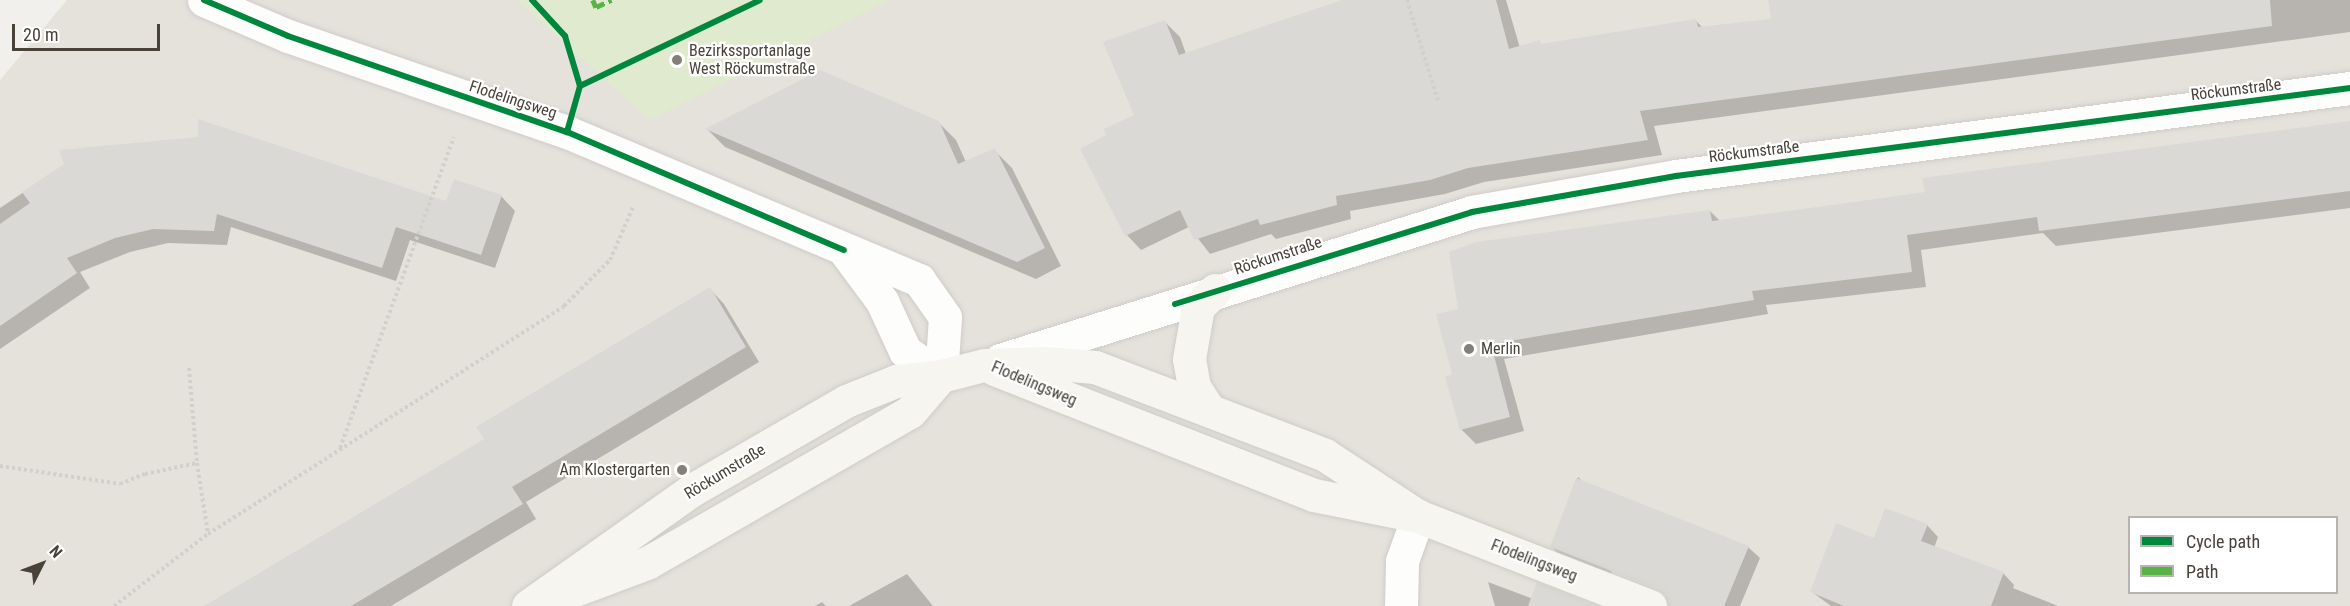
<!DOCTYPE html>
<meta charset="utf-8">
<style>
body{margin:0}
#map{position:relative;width:2350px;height:606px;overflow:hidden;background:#f2f0ec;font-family:"Roboto Condensed",sans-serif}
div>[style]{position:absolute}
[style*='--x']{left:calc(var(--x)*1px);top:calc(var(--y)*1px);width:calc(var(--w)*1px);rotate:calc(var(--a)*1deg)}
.residential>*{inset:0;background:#e5e2db}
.green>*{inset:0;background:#e0eace}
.shadow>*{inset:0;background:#0003}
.building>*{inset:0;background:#dbd9d5}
.path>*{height:4px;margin-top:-2px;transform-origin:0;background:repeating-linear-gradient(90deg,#d2d0cb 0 3px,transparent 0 6px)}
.roads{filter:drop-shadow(0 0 2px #ceccc8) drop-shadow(0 0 2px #ceccc8)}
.street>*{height:33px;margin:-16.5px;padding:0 16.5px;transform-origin:16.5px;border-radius:16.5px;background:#fdfdfc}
.secondary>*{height:33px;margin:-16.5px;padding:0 16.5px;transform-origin:16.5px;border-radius:16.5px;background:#f7f5f0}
.quiet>*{height:4.5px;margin-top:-2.25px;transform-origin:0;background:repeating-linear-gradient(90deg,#57b346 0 9px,transparent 0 13.5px)}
.cycleway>*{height:6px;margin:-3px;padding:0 3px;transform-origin:3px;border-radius:3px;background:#00873e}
.dots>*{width:16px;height:16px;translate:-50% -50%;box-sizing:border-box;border:3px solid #fff;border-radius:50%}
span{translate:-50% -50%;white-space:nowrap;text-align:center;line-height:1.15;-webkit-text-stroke:4.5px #fff;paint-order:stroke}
.poi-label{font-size:16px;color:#484239}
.left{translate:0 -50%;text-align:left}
.right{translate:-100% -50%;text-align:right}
.street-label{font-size:16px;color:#484239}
.legend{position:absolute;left:2128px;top:516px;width:210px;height:78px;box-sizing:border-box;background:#fff;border:2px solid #b6b3b0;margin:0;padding:8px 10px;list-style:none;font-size:18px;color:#484239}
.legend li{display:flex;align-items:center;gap:12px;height:30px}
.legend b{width:30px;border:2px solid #b6b3b0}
.north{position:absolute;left:12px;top:534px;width:60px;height:60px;-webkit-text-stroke:4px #fff;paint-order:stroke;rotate:48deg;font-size:16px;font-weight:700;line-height:24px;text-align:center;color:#484239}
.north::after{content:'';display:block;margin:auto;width:21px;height:27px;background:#484239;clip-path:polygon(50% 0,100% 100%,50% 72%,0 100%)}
.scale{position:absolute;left:12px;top:24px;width:148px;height:27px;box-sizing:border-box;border:3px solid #484239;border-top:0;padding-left:8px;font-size:18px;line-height:21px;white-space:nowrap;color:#484239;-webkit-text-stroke:4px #fff;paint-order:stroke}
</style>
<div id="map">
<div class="residential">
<i style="clip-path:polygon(evenodd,67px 0,2350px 0,2350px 606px,0 606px,0 80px,67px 0,2130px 518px,2336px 518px,2336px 592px,2130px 592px,2130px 518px)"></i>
</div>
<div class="green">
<i style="clip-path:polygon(517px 0,890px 0,650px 120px)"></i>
</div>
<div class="shadow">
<i style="clip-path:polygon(1347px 0,1506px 0,1520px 48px,1695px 20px,1703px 28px,1772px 20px,1769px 0,2350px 0,2350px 32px,1654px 126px,1662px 155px,1484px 182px,1445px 194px,1350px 211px,1351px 219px,1276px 239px,1271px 234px,1210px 254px,1189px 227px,1141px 250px,1127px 235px,1108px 136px,1136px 115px,1165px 22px,1180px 37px,1186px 54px)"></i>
<i style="clip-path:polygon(938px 122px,956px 140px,966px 162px,994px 150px,1012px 168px,1061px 266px,1036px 279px,725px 147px,708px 130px)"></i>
<i style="clip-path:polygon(2350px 122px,2350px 208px,2056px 246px,2043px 233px,1921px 250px,1926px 287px,1766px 305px,1768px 314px,1504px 359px,1524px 431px,1476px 444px,1461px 429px,1454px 375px,1460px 310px,1710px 211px,1720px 221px,1927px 194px)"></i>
<i style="clip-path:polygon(66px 164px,447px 203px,501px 196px,515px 211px,495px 268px,410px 240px,396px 281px,231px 227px,227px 245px,168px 243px,130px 252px,80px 272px,90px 288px,0 349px,0 208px)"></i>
<i style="clip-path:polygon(710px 289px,724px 304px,759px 362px,526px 502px,536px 519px,391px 606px,207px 606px,486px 439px)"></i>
<i style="clip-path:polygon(1578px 477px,1584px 483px,1748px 547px,1760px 558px,1740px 606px,1726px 606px,1609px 562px,1613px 578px,1563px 558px,1552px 547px)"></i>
<i style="clip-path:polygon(1927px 525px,1938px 537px,1934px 548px,2003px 573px,2014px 585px,2013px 588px,2058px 606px,1831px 606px,1812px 592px,1875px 540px)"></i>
<i style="clip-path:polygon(907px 574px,933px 606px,849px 606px)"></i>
<i style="clip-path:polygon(1488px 582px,1552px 606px,1495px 606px)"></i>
<i style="clip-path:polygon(822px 602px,826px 606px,815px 606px)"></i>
</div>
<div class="building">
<i style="clip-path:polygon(1342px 0,1496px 0,1509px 49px,1540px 40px,1541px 44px,1696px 19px,1698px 27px,1771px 19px,1768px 0,2270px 0,2272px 26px,1640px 111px,1648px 140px,1468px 168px,1430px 180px,1336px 196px,1337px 205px,1260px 225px,1258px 219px,1194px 240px,1180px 210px,1125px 236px,1080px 149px,1106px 135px,1104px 129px,1134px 115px,1103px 42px,1165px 20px,1179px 55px)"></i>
<i style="clip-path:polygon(820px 70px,939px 121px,958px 164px,995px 148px,1045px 248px,1017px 262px,705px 129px)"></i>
<i style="clip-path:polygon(198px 119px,446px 201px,454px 179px,502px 195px,481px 255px,396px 227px,382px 268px,217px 214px,214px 231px,153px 229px,115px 238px,67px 258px,77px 273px,0 326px,0 224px,30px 203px,22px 192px,64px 164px,59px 150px,198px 137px)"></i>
<i style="clip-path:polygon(2350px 121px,2350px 191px,2039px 231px,2037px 217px,1907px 235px,1912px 272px,1752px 291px,1754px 300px,1491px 344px,1510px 417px,1460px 430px,1445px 377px,1452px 374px,1436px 314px,1458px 309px,1449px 252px,1476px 242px,1710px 210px,1712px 221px,1825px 206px,1925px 192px,1922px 178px)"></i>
<i style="clip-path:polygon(710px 287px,746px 347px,512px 487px,523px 504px,351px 606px,204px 606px,484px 439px,476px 427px)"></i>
<i style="clip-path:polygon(1576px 478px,1749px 546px,1724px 606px,1668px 606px,1665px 595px,1657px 589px,1550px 547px)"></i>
<i style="clip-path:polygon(1885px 508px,1928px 524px,1921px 541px,2004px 572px,1991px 606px,1844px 606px,1810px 592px,1836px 523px,1874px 538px)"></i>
<i style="clip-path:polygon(1537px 582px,1598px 606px,1528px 606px)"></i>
</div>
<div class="path">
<i style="--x:1407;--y:0;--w:106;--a:72.9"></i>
<i style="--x:189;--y:368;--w:95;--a:85.2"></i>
<i style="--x:197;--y:463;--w:72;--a:81.2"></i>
<i style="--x:340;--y:448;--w:331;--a:-69.9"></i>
<i style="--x:0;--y:466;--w:121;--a:8.5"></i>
<i style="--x:120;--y:484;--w:27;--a:-22"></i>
<i style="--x:145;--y:474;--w:53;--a:-11.9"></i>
<i style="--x:114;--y:606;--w:118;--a:-37.5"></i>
<i style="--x:208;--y:534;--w:423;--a:-32.6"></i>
<i style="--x:564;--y:306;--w:65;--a:-45"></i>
<i style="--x:610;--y:260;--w:60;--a:-66.4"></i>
</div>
<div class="roads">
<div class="street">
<i style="--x:204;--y:0;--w:91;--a:23.2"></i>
<i style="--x:288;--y:36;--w:295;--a:19"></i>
<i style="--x:567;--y:132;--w:382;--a:22.8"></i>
<i style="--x:919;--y:280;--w:45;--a:54.9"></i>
<i style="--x:945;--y:317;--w:59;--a:93.9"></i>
<i style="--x:844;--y:250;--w:64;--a:53.3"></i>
<i style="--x:882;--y:301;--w:55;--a:65.3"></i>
<i style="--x:905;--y:351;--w:44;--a:34.8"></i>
<i style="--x:1000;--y:360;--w:495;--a:-17.4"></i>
<i style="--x:1472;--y:212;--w:207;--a:-10"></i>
<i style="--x:1676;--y:176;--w:680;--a:-7.44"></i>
<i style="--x:1401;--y:606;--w:45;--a:-88.7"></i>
<i style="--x:1402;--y:561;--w:48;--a:-70.4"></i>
</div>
<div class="secondary">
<i style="--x:994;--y:369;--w:344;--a:21.5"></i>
<i style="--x:1314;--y:495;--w:106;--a:11.4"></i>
<i style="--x:1418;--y:516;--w:249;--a:21.2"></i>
<i style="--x:1209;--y:410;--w:27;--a:-123"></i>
<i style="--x:1194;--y:387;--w:28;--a:-100"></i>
<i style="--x:1189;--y:359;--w:53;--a:-80.2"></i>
<i style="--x:1198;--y:307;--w:24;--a:-45"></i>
<i style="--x:567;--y:593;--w:85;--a:-20.6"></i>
<i style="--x:647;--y:563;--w:303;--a:-29.9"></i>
<i style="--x:910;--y:412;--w:48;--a:-49.3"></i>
<i style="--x:528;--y:606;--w:201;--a:-35.3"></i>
<i style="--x:692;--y:490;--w:178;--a:-30"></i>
<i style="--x:846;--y:401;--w:54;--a:-21.8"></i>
<i style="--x:896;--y:381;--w:45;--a:-6.3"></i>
<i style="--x:941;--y:376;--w:44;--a:-14.3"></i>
<i style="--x:984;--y:365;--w:61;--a:-1.9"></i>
<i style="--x:1045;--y:363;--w:50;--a:4.6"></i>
<i style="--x:1095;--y:367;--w:246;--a:20.9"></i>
<i style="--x:1325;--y:455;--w:111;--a:33.3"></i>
</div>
</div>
<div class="quiet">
<i style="--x:593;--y:0;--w:8;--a:67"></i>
<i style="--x:596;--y:7;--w:17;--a:-25"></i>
</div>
<div class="cycleway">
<i style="--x:204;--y:0;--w:91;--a:23.2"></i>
<i style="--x:288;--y:36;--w:295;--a:19"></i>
<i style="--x:567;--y:132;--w:301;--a:23.1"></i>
<i style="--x:532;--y:0;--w:49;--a:47.5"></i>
<i style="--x:565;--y:36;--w:52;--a:73.3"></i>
<i style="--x:580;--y:86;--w:48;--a:105.8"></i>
<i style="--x:580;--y:86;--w:199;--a:-25.5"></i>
<i style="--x:1175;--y:304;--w:311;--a:-17.2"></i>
<i style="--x:1472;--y:212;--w:207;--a:-10"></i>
<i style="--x:1676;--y:176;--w:680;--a:-7.44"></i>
</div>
<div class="dots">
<i style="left:677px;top:60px;background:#847f78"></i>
<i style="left:1469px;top:349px;background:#847f78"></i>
<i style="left:682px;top:470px;background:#847f78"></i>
</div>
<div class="poi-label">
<span class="left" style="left:689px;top:60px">Bezirkssportanlage<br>West Röckumstraße</span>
<span class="left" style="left:1481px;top:349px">Merlin</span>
<span class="right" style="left:670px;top:470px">Am Klostergarten</span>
</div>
<div class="street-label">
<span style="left:2236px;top:90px;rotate:-7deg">Röckumstraße</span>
<span style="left:513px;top:100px;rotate:18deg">Flodelingsweg</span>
<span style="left:1754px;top:152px;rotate:-7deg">Röckumstraße</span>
<span style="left:1278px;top:256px;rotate:-18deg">Röckumstraße</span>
<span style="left:1034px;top:384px;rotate:23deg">Flodelingsweg</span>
<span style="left:725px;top:472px;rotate:-31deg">Röckumstraße</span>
<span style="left:1534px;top:561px;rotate:21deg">Flodelingsweg</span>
</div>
<ul class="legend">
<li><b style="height:8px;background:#00873e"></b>Cycle path</li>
<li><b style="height:8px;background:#57b346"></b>Path</li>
</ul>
<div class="north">N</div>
<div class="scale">20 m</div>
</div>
